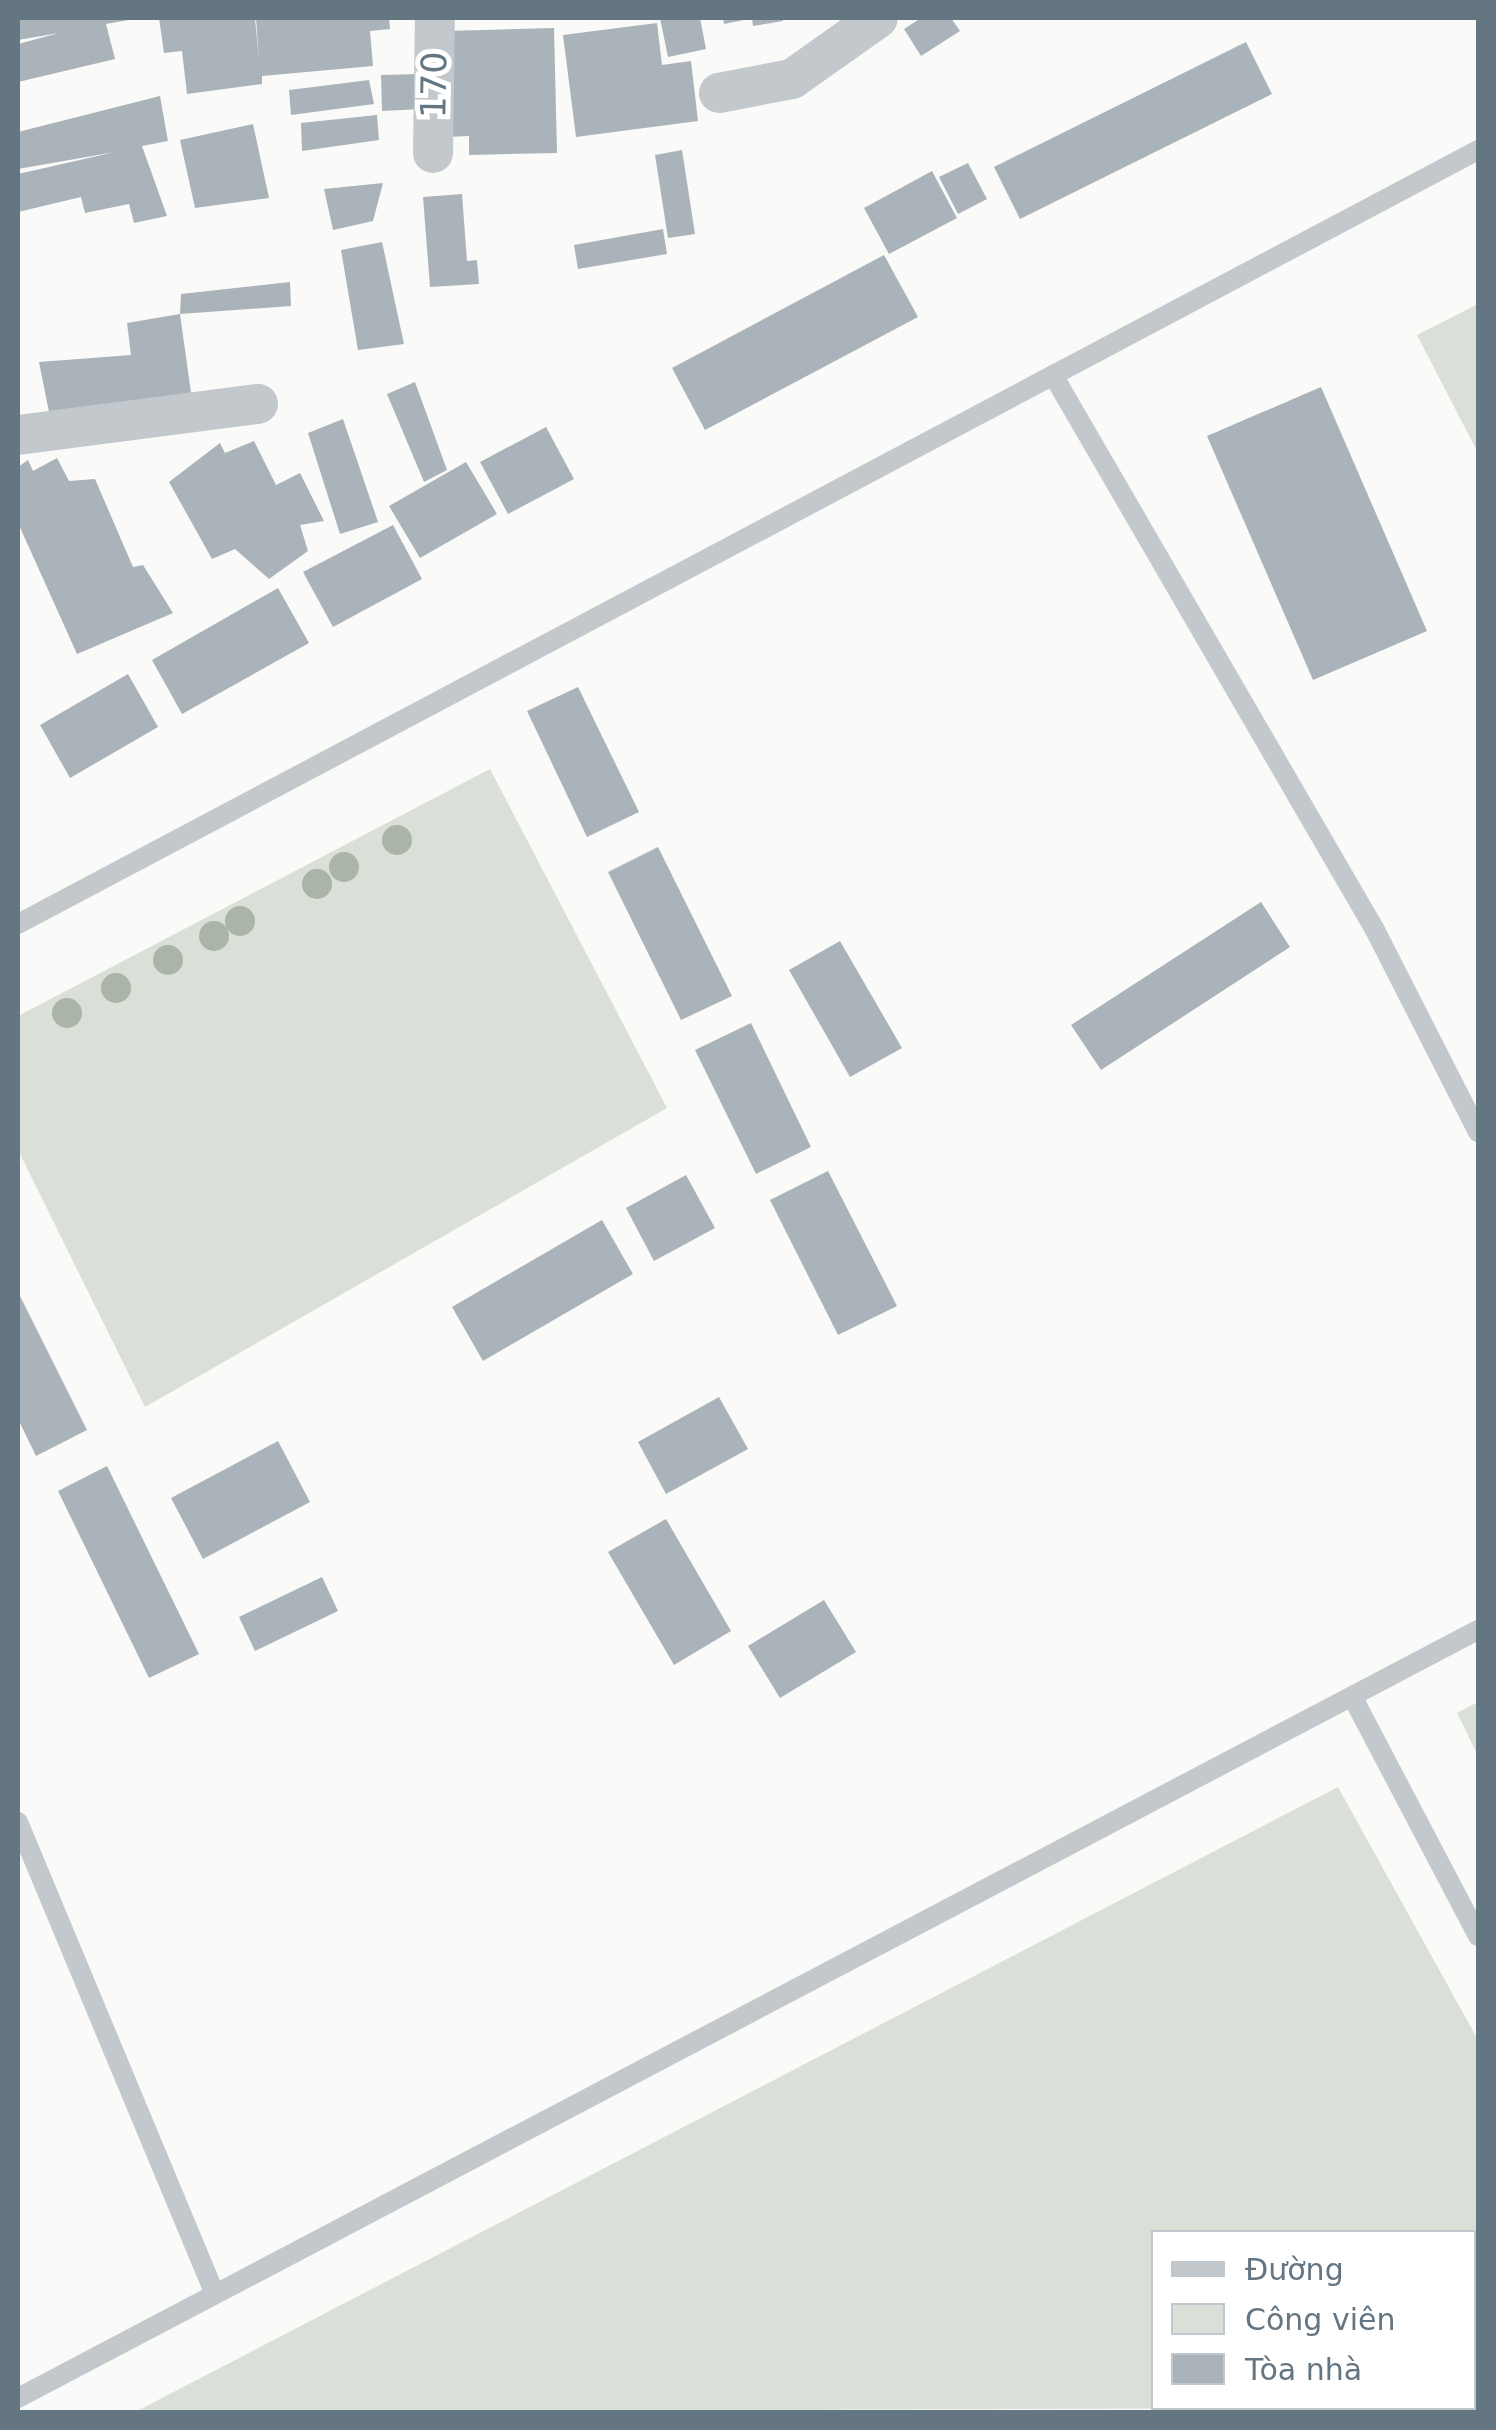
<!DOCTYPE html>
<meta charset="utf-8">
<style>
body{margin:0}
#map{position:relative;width:1496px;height:2430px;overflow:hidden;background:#fafaf8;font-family:"DejaVu Sans",sans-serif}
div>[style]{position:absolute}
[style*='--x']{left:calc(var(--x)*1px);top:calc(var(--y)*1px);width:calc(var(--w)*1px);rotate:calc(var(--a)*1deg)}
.green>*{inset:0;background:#dadfd7}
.building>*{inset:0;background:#aab3b9}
.lane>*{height:20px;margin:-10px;padding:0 10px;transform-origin:10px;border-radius:10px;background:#c3c8cc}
.street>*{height:40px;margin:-20px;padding:0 20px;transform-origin:20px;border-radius:20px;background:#c3c8cc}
.trees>*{width:30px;height:30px;margin:-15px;border-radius:50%;background:#aab4a7}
span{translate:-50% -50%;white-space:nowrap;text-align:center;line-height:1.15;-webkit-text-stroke:10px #fff;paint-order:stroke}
.street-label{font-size:35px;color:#657683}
.frame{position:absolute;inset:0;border:20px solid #657683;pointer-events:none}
.legend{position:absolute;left:1151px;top:2230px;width:325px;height:180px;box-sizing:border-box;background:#fff;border:2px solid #c1c8cd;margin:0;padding:12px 18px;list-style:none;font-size:30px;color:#657683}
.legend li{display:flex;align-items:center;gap:20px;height:50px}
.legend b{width:50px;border:2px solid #c1c8cd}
</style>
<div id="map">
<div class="green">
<i style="clip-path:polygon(1476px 305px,1478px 311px,1478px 453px,1417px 335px)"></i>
<i style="clip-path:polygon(490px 769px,667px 1108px,145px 1407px,18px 1150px,18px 1016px)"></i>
<i style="clip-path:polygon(1478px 1702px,1478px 1756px,1457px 1713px)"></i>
<i style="clip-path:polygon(1338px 1787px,1478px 2040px,1478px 2337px,1474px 2232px,1154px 2232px,1154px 2408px,1336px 2408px,135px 2412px)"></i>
</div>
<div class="building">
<i style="clip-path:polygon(18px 18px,134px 18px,134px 19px,106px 24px,115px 59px,18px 82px,18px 44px,59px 33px,18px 40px)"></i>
<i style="clip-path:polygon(159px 18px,255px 18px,259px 60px,256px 18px,389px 18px,390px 29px,370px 31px,373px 66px,262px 76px,262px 84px,187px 94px,182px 51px,164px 53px)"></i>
<i style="clip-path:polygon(660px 18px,700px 18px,706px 49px,668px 57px)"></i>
<i style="clip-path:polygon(723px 18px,749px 18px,749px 19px,724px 24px)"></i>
<i style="clip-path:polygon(752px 18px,782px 18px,783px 21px,753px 26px)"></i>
<i style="clip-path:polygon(921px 18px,951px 18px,960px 31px,921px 56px,904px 29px)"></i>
<i style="clip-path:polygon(657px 23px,662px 65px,691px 61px,698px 121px,576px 137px,563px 35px)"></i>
<i style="clip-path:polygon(554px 28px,557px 153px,469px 155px,469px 136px,447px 137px,445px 31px)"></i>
<i style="clip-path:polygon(1246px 42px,1272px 94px,1020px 219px,994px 167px)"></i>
<i style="clip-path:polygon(420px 74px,422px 109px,382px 111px,381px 75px)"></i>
<i style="clip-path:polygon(369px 80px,374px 104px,291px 115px,289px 90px)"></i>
<i style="clip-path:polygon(160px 96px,168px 141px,142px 146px,167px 216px,134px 223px,129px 204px,85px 213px,81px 197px,18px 212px,18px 174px,115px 152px,18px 169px,18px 132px)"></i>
<i style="clip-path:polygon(377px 115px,379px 140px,302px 151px,301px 123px)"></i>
<i style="clip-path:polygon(253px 124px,269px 198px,195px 208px,180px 140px)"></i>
<i style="clip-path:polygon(682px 150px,695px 234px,668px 238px,655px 155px)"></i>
<i style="clip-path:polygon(968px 163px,987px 199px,958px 214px,939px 177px)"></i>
<i style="clip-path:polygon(932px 171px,957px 218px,889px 254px,864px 208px)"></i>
<i style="clip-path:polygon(383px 183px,373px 221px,333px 230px,324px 189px)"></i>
<i style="clip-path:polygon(462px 194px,467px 261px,477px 260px,479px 284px,430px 287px,423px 197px)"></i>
<i style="clip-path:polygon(663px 229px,667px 254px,578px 269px,574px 245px)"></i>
<i style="clip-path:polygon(382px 242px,404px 344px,358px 350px,341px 250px)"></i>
<i style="clip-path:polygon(884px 255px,918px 317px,705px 430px,672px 368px)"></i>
<i style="clip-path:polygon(290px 282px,291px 306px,180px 314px,181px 294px)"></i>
<i style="clip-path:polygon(180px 314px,192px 400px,49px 412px,39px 362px,131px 355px,127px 323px)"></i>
<i style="clip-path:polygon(415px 382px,447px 470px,424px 482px,387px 394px)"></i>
<i style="clip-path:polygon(1321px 387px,1427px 631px,1313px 680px,1207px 436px)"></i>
<i style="clip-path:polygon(343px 419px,378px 522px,340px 534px,308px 433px)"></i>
<i style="clip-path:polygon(546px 427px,574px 479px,508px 514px,480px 462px)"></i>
<i style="clip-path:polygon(254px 441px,276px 485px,300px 473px,324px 521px,300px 525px,308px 551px,269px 579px,235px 549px,212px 559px,169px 482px,220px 443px,225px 453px)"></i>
<i style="clip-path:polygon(57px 458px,69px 481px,95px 479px,133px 567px,143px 565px,173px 613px,77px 654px,18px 523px,18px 467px,28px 460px,33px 471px)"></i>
<i style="clip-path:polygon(466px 462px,497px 514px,420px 558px,389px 506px)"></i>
<i style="clip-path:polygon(393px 525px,422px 579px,333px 627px,303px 572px)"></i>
<i style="clip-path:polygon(278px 588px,309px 643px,182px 714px,152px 660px)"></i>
<i style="clip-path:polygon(128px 674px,158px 727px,70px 778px,40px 725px)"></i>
<i style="clip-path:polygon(578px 687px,639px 812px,587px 837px,527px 711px)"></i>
<i style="clip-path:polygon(658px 847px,732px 996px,681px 1020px,608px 872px)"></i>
<i style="clip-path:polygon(1261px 902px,1290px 947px,1101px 1070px,1071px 1025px)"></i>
<i style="clip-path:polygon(840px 941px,902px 1048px,850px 1077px,789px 970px)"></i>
<i style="clip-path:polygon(751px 1023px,811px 1147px,756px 1174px,695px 1050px)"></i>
<i style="clip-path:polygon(828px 1171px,897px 1306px,838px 1335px,770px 1200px)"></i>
<i style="clip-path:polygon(686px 1175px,715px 1228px,654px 1261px,626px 1208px)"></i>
<i style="clip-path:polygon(602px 1220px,633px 1274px,483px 1361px,452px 1307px)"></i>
<i style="clip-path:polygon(18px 1292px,87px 1430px,36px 1456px,18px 1419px)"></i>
<i style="clip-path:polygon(719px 1397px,748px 1449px,666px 1494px,638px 1442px)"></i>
<i style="clip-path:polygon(278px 1441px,310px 1502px,203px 1559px,171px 1498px)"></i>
<i style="clip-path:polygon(107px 1466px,199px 1654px,149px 1678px,58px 1491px)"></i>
<i style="clip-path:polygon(666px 1519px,731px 1631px,674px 1665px,608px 1552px)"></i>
<i style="clip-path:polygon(322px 1577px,338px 1611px,255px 1651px,239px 1617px)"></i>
<i style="clip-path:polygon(824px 1600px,856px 1652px,780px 1698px,748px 1646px)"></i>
</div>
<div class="lane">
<i style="--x:1053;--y:375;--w:642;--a:59.88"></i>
<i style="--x:1375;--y:930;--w:227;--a:63"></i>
<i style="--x:18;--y:924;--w:1652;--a:-27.93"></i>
<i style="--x:1353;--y:1698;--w:269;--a:62.3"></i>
<i style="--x:18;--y:1822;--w:509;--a:67.36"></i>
<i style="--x:18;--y:2398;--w:1650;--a:-27.75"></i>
</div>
<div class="street">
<i style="--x:719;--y:93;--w:74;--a:-10.9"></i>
<i style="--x:792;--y:79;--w:105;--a:-35.3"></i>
<i style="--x:433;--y:153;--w:135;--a:-89.2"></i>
<i style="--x:18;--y:435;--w:242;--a:-7.4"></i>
</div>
<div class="trees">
<i style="left:397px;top:840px"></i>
<i style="left:344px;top:867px"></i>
<i style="left:317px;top:884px"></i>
<i style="left:240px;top:921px"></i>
<i style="left:214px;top:936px"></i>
<i style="left:168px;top:960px"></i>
<i style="left:116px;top:988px"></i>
<i style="left:67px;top:1013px"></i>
</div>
<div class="street-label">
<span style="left:434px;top:85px;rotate:-89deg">170</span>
</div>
<div class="frame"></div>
<ul class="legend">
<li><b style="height:12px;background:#c3c8cc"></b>Đường</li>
<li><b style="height:28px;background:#dadfd7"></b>Công viên</li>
<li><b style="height:28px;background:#aab3b9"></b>Tòa nhà</li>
</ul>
</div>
